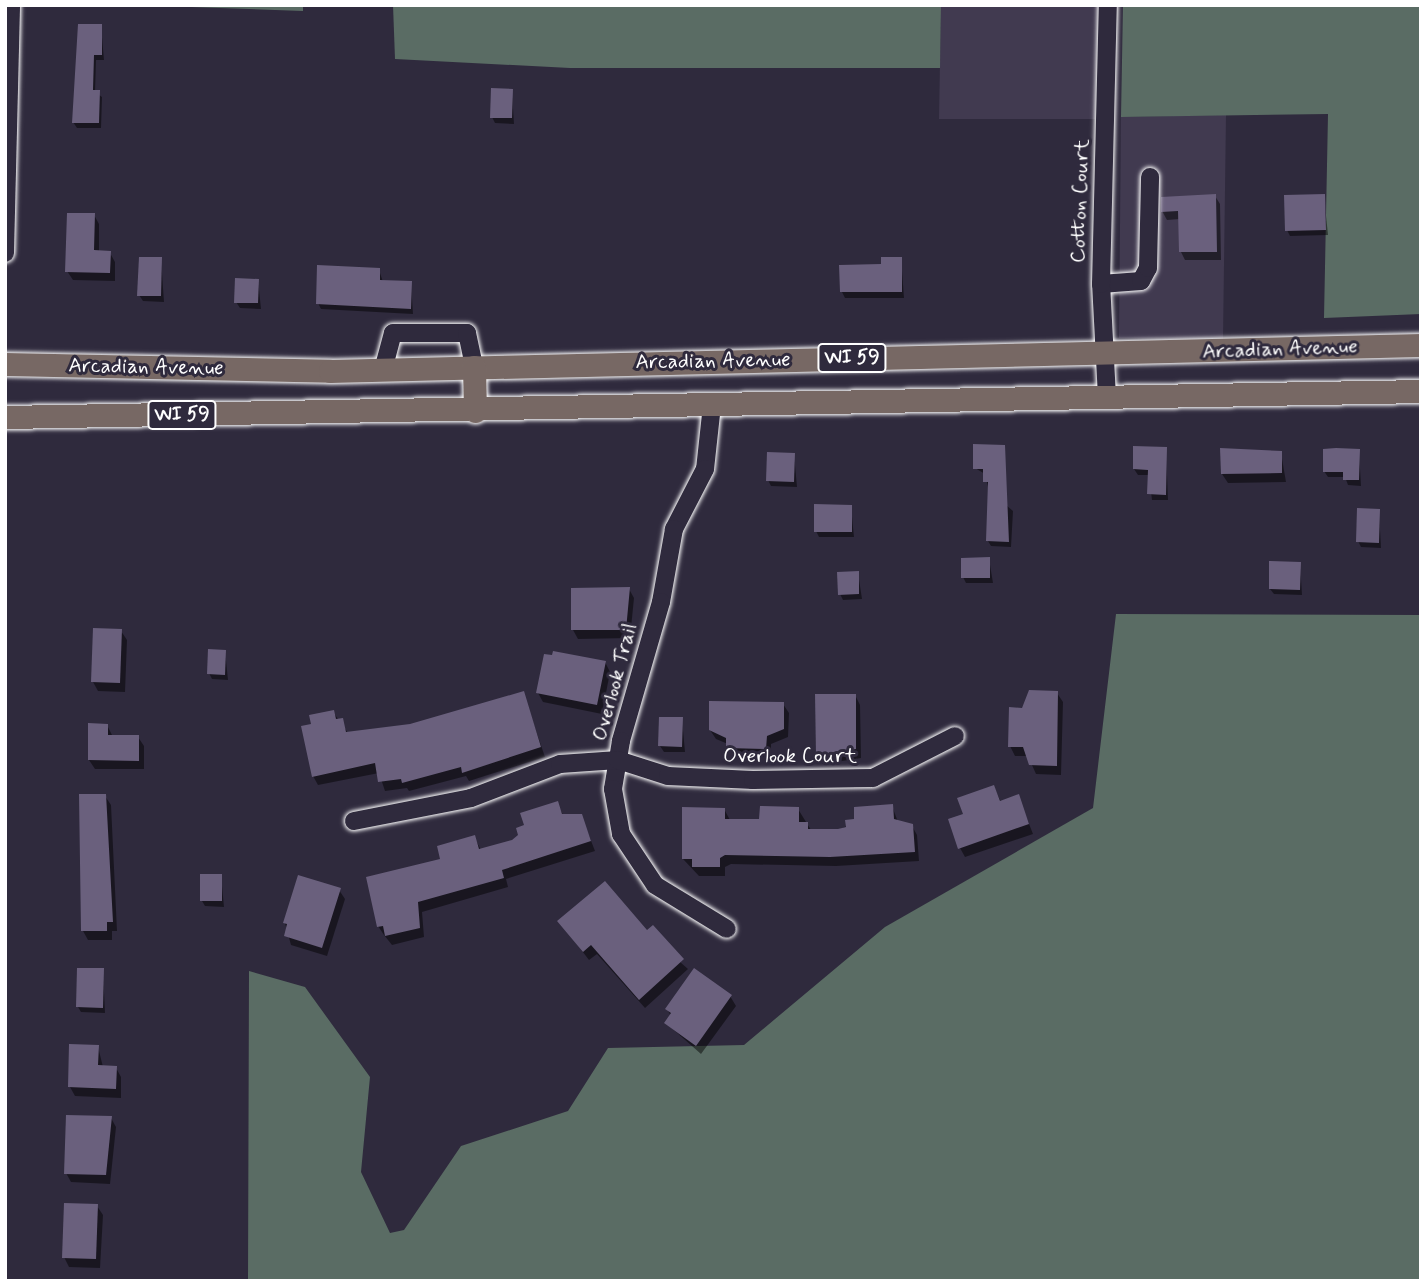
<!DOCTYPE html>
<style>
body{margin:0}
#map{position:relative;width:1426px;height:1286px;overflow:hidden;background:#2f2a3d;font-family:Mynerve,sans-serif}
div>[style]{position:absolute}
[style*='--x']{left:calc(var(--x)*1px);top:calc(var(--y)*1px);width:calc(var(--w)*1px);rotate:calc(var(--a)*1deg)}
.built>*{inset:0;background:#413a50}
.green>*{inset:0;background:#5a6c64}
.shadow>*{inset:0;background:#0007}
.building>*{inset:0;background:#6a607d}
.roads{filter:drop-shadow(0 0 2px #fff) drop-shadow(0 0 2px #fff)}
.minor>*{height:18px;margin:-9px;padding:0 9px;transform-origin:9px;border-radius:9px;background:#2f2a3d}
.major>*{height:23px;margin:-11.5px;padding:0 11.5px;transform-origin:11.5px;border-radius:11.5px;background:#776864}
span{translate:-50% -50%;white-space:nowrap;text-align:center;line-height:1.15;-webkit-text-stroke:6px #2f2a3d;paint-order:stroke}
.shield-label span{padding:2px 5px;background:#2f2a3d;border:2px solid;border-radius:5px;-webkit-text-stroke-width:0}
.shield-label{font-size:19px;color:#fff;font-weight:700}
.street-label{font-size:21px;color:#fff}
.frame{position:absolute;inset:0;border:7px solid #fff;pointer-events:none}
</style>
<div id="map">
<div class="built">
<i style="clip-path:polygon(941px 5px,1100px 5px,1095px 119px,939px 119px)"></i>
<i style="clip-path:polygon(1226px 115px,1223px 339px,1119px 338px,1121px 117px)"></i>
</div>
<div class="green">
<i style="clip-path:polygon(191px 5px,303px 5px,303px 11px,191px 7px)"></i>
<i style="clip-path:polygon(393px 5px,941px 5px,940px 68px,570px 68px,395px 59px)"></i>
<i style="clip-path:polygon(1123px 5px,1421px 5px,1421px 314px,1324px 318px,1328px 114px,1121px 117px)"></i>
<i style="clip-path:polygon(1116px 614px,1421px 615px,1421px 1281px,248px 1281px,249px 971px,305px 987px,370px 1077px,361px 1172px,390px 1233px,404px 1230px,461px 1146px,568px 1111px,608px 1048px,744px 1045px,885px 927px,1093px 808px)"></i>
</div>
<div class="shadow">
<i style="clip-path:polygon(101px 26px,104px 60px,96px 60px,95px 92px,102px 97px,101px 128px,77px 128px,73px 122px)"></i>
<i style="clip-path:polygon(512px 91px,514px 124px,495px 123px,492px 117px)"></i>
<i style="clip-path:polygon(1215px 196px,1220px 204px,1221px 260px,1185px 260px,1181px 252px,1180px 219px,1167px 220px,1162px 211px)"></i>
<i style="clip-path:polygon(1324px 196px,1328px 235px,1290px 236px,1287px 230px)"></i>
<i style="clip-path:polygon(94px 215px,99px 224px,99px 252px,110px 253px,115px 262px,115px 281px,73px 280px,67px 271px)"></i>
<i style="clip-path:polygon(901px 258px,904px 298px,845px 298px,842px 292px)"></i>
<i style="clip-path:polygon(161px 259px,164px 302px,143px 301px,139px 295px)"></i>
<i style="clip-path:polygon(379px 270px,383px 282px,411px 283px,413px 314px,321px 309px,318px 303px)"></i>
<i style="clip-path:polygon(258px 280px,261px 309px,240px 308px,236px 302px)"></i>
<i style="clip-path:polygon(1004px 447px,1006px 505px,1013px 511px,1011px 547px,991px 546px,988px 541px,988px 487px,985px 474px,975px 468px)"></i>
<i style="clip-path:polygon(1166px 449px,1168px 500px,1152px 500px,1149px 475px,1138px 475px,1134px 469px)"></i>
<i style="clip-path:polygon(1359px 451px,1361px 486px,1348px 485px,1345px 477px,1328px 477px,1324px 471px)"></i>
<i style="clip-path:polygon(1281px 453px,1286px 482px,1228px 483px,1222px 474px)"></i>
<i style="clip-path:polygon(794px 454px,797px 487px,771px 486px,768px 480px)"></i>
<i style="clip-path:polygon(851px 507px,854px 537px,819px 537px,816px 531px)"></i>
<i style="clip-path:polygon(1379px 511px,1381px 548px,1361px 547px,1358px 541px)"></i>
<i style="clip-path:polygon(989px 559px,993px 583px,966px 583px,963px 577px)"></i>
<i style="clip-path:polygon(1300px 563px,1302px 595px,1274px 594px,1270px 589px)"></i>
<i style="clip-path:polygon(858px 573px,862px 599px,843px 600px,840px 594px)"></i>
<i style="clip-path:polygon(629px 589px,634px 598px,630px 638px,578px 639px,573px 630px)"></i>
<i style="clip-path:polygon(121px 631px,127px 640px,125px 692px,98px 691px,93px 682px)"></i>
<i style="clip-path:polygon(225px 651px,228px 680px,212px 679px,209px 673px)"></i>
<i style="clip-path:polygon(605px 662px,610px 672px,602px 714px,543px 702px,538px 693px)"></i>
<i style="clip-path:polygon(523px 693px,545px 757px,469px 781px,466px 776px,409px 791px,407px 788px,385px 791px,379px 773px,318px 785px,313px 776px,313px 725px,333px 712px,348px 733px,410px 726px)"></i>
<i style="clip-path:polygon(1057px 693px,1063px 702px,1061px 775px,1036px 774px,1028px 756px,1015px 756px,1010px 746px,1023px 709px)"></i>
<i style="clip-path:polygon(855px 695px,860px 705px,861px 758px,823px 764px,817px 755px,817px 696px)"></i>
<i style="clip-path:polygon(783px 704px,789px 713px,788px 737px,771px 744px,771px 757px,733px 756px,728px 744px,716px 739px,710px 730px)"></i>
<i style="clip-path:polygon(682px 719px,685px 752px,664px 752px,660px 746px)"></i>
<i style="clip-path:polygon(107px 725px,113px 737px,138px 737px,144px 746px,144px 769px,95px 769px,89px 760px)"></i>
<i style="clip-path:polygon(994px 787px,1001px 802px,1018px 796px,1033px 834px,965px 857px,960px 848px,965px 815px)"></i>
<i style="clip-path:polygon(105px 796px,111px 805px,117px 931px,112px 931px,112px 940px,88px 940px,83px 931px)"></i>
<i style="clip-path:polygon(557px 803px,563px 815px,581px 815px,595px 851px,506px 879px,508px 887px,422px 912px,424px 937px,392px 945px,384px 935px,378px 926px,442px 860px,474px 837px,481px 850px,513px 841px)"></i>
<i style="clip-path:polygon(892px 806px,898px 822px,912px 826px,917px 835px,919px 861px,836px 866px,731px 864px,725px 867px,725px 876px,699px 876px,683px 859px,724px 809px,730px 820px,761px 820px,798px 809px,811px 830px,838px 830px)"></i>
<i style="clip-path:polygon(221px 876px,224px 907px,205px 906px,202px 901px)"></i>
<i style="clip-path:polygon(339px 890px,345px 899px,327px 956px,291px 945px,285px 923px)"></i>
<i style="clip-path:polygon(559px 921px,647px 933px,688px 969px,645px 1008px,597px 954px,589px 960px)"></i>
<i style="clip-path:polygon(103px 970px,105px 1013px,81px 1012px,78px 1007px)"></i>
<i style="clip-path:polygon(730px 996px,736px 1006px,701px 1054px,666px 1023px,671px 1016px,667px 1009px)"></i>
<i style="clip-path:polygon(98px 1047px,103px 1067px,116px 1068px,121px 1077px,121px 1098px,75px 1096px,70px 1087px)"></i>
<i style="clip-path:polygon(111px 1118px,116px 1127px,110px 1184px,71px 1182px,66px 1173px)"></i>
<i style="clip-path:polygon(97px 1206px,103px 1215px,100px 1268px,69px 1267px,64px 1257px)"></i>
</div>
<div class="building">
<i style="clip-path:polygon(78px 24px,102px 24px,102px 55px,94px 55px,93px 90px,100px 90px,99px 123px,72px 123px)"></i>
<i style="clip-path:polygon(491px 88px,513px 89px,512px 118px,490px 118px)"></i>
<i style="clip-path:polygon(1216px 194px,1217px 252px,1179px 252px,1178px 211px,1161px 212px,1161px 197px)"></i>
<i style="clip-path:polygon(1325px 194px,1326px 230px,1285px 231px,1284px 195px)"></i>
<i style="clip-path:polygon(67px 213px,95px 213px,94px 250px,111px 251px,110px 273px,65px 272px)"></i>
<i style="clip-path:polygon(139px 257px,162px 257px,161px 296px,137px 296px)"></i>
<i style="clip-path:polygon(881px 257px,902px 257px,902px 292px,840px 292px,839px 265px,881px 264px)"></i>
<i style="clip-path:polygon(317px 265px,380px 268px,380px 280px,412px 281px,411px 309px,316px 304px)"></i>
<i style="clip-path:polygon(235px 278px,259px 279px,258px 303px,234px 303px)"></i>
<i style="clip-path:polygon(973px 444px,1005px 445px,1009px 542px,986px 541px,988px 482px,983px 482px,983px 469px,973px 469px)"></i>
<i style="clip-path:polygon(1133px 446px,1167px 447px,1166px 495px,1147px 494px,1148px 470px,1133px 469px)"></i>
<i style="clip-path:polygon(1220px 448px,1282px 451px,1282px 473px,1221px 474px)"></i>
<i style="clip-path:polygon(1336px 448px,1360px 449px,1359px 480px,1343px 480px,1343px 472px,1323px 472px,1323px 449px)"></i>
<i style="clip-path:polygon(767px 452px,795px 453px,794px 482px,766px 481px)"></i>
<i style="clip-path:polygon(814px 504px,852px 505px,852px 532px,814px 532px)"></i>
<i style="clip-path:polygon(1357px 508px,1380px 509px,1379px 543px,1356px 542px)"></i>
<i style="clip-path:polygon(990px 557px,990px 578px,961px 578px,961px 558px)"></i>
<i style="clip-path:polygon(1269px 561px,1301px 562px,1300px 590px,1269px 589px)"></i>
<i style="clip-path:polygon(859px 571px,859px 594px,838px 595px,837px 572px)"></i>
<i style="clip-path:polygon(630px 587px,626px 630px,571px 630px,571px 588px)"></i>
<i style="clip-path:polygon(93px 628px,122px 629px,120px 683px,91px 682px)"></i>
<i style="clip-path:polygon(208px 649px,226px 650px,225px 675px,207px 674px)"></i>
<i style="clip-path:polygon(553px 651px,606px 661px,597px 705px,536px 693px,544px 654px,552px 655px)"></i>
<i style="clip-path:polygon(1029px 690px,1058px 691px,1057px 766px,1029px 765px,1023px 747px,1008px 747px,1009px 707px,1022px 708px)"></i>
<i style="clip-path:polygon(524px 691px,541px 747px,462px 773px,461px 767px,402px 783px,401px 779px,378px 782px,375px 763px,312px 777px,301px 726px,311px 724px,309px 715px,334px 710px,336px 719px,343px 718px,346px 732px,410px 724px)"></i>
<i style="clip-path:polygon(815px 694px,856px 694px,856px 749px,816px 755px)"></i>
<i style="clip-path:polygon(709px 701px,784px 702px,784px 729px,767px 736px,766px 749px,726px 748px,726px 738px,709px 730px)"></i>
<i style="clip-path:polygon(659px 717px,683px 717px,682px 747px,658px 746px)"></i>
<i style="clip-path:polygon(88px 723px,108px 724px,108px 735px,139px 735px,139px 761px,88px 760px)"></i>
<i style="clip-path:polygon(994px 785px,1000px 801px,1019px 794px,1029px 824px,958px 849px,948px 819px,963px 814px,957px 798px)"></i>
<i style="clip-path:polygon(79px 794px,106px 794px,113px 922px,107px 922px,107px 931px,81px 931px)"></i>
<i style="clip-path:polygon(558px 801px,562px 814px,582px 814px,591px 841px,502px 870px,504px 878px,418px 902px,420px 928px,385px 936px,383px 926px,377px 927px,366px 877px,440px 859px,437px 846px,475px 835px,479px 849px,512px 840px,518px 835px,516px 828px,524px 825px,520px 813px)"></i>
<i style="clip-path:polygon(893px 804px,894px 819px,913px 824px,915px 852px,830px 857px,725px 855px,720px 858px,720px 867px,692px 867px,692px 859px,682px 859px,682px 807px,725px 808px,725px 819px,759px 819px,760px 806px,799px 807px,799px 822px,808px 822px,808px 829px,838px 829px,846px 827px,845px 820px,854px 819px,854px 807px)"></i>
<i style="clip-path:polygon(200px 874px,222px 874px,222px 901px,200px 901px)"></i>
<i style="clip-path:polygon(298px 875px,341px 888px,322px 948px,284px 936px,287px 924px,283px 923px)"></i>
<i style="clip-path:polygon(605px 881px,647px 930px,653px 925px,684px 959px,639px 1000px,591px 945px,583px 952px,557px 921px)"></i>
<i style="clip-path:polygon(77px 968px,104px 968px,103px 1008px,76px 1007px)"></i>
<i style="clip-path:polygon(694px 968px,732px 995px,696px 1046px,664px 1023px,671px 1013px,665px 1009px)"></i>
<i style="clip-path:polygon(69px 1044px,99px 1045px,98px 1065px,117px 1066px,116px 1089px,68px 1087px)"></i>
<i style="clip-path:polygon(66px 1115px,112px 1116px,106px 1175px,64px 1174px)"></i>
<i style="clip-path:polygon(64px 1203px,98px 1204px,96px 1259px,62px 1258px)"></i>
</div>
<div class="roads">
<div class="minor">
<i style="--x:5;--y:253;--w:248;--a:-88.6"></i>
<i style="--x:1101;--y:284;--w:40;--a:-4.3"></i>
<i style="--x:1141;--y:281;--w:15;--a:-62"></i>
<i style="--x:1148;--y:268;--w:91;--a:-88.7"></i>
<i style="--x:383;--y:370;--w:38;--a:-75"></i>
<i style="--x:393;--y:333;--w:74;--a:0"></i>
<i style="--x:467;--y:333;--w:35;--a:78"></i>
<i style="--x:1107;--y:397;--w:113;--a:-93"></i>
<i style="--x:1101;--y:284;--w:279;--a:-88.6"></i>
<i style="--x:712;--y:405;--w:64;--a:96.2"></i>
<i style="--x:705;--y:469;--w:68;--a:117.3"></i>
<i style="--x:674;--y:529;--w:74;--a:100.1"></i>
<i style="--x:661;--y:602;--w:145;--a:106.1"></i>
<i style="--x:621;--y:741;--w:49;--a:99.5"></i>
<i style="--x:613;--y:789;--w:46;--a:79.9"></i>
<i style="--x:621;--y:834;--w:61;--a:56.3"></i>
<i style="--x:655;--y:885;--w:84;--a:31.4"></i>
<i style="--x:354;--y:821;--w:119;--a:-11.1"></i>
<i style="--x:471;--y:798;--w:95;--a:-20.9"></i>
<i style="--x:560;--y:764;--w:58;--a:-3.9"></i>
<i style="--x:618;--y:760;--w:52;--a:17.7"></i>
<i style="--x:668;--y:776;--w:85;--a:2.7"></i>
<i style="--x:753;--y:780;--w:120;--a:-1"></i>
<i style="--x:873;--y:778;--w:92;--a:-27.1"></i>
</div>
<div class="major">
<i style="--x:5;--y:364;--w:325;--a:1.2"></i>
<i style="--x:330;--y:371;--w:1091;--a:-1.37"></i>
<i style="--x:474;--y:367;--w:44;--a:88.7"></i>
<i style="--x:5;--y:417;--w:1416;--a:-1.05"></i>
</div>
</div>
<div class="shield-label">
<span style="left:852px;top:358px">WI 59</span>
<span style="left:182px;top:415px">WI 59</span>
</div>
<div class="street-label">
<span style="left:1080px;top:201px;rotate:-88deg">Cotton Court</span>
<span style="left:1280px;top:349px;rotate:-2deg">Arcadian Avenue</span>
<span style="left:713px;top:361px;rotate:-1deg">Arcadian Avenue</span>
<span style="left:146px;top:367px;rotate:1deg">Arcadian Avenue</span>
<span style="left:615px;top:682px;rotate:-75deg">Overlook Trail</span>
<span style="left:790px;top:756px">Overlook Court</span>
</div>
<div class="frame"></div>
</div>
